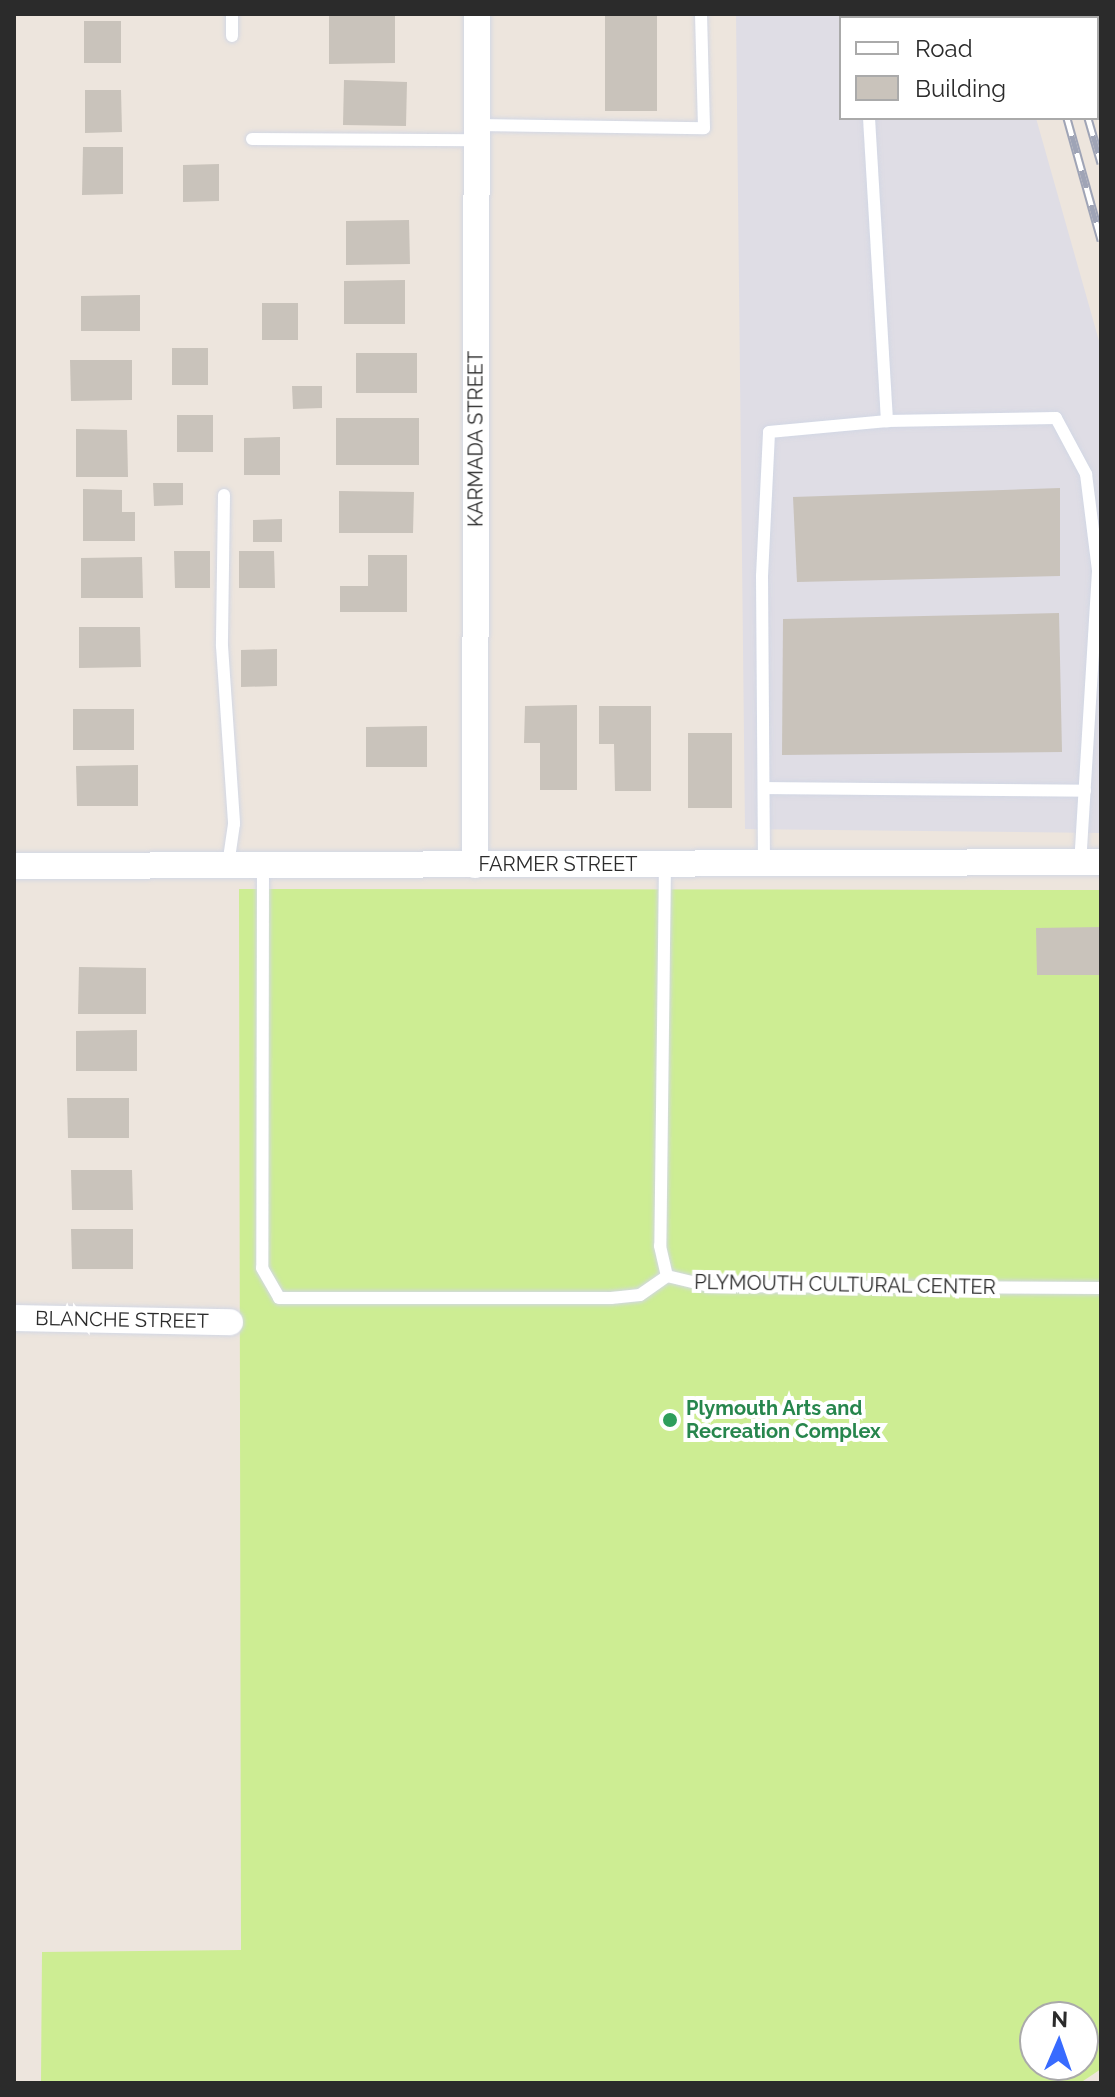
<!DOCTYPE html>
<style>
body{margin:0}
#map{position:relative;width:1115px;height:2097px;overflow:hidden;background:#ede5dd;font-family:Raleway,sans-serif}
div>[style]{position:absolute}
[style*='--x']{left:calc(var(--x)*1px);top:calc(var(--y)*1px);width:calc(var(--w)*1px);rotate:calc(var(--a)*1deg)}
.industrial>*{inset:0;background:#dfdde5}
.pitch>*{inset:0;background:#cded93}
.building>*{inset:0;background:#c9c3bb}
.roads{filter:drop-shadow(0 0 2px #d2d7e4) drop-shadow(0 0 2px #d2d7e4)}
.lane>*{height:12px;margin:-6px;padding:0 6px;transform-origin:6px;border-radius:6px;background:#fff}
.street>*{height:26px;margin:-13px;padding:0 13px;transform-origin:13px;border-radius:13px;background:#fff}
.rail>*{height:9px;margin-top:-4.5px;transform-origin:0;background:repeating-linear-gradient(90deg,#fff 0 18px,#9fa4b6 0 36px);box-sizing:border-box;border-block:2px solid #9fa4b6}
.dots>*{width:22px;height:22px;translate:-50% -50%;box-sizing:border-box;border:4px solid #fff;border-radius:50%}
span{translate:-50% -50%;white-space:nowrap;text-align:center;line-height:1.15;-webkit-text-stroke:8px #fff;paint-order:stroke}
.street-label{font-size:20px;color:#2b2b2b}
.leisure-label{font-size:20px;color:#27864d;font-weight:700}
.left{translate:0 -50%;text-align:left}
.frame{position:absolute;inset:0;border:16px solid #2b2b2b;pointer-events:none}
.legend{position:absolute;left:839px;top:16px;width:260px;height:104px;box-sizing:border-box;background:#fff;border:2px solid #aaa;margin:0;padding:10px 14px;list-style:none;font-size:24px;color:#2b2b2b}
.legend li{display:flex;align-items:center;gap:16px;height:40px}
.legend b{width:40px;border:2px solid #aaa}
.north{position:absolute;left:1019px;top:2001px;width:80px;height:80px;box-sizing:border-box;background:#fff;border:2px solid #aaa;border-radius:50%;rotate:2deg;font-size:22px;font-weight:700;line-height:32px;text-align:center;color:#2b2b2b}
.north::after{content:'';display:block;margin:auto;width:28px;height:36px;background:#386bff;clip-path:polygon(50% 0,100% 100%,50% 72%,0 100%)}
</style>
<div id="map">
<div class="industrial">
<i style="clip-path:polygon(736px 14px,1007px 15px,841px 18px,841px 118px,1036px 118px,1101px 348px,1101px 833px,745px 829px)"></i>
</div>
<div class="pitch">
<i style="clip-path:polygon(evenodd,239px 889px,1101px 890px,1101px 2069px,1080px 2083px,41px 2083px,42px 1952px,241px 1950px,239px 889px,1035px 2017px,1083px 2017px,1083px 2065px,1035px 2065px,1035px 2017px)"></i>
</div>
<div class="building">
<i style="clip-path:polygon(329px 14px,395px 14px,395px 63px,329px 64px)"></i>
<i style="clip-path:polygon(605px 14px,657px 14px,657px 111px,605px 111px)"></i>
<i style="clip-path:polygon(84px 21px,121px 21px,121px 63px,84px 63px)"></i>
<i style="clip-path:polygon(344px 80px,407px 82px,406px 126px,343px 125px)"></i>
<i style="clip-path:polygon(85px 90px,121px 90px,122px 132px,85px 133px)"></i>
<i style="clip-path:polygon(83px 147px,123px 147px,123px 194px,82px 195px)"></i>
<i style="clip-path:polygon(219px 164px,219px 201px,183px 202px,183px 165px)"></i>
<i style="clip-path:polygon(409px 220px,410px 264px,346px 265px,346px 221px)"></i>
<i style="clip-path:polygon(405px 280px,405px 324px,344px 324px,344px 281px)"></i>
<i style="clip-path:polygon(140px 295px,140px 331px,81px 331px,81px 296px)"></i>
<i style="clip-path:polygon(262px 303px,298px 303px,298px 340px,262px 340px)"></i>
<i style="clip-path:polygon(172px 348px,208px 348px,208px 385px,172px 385px)"></i>
<i style="clip-path:polygon(356px 353px,417px 353px,417px 393px,356px 393px)"></i>
<i style="clip-path:polygon(70px 360px,132px 360px,132px 400px,71px 401px)"></i>
<i style="clip-path:polygon(292px 386px,322px 386px,322px 408px,293px 409px)"></i>
<i style="clip-path:polygon(177px 415px,213px 415px,213px 452px,177px 452px)"></i>
<i style="clip-path:polygon(336px 418px,419px 418px,419px 465px,336px 465px)"></i>
<i style="clip-path:polygon(76px 429px,127px 430px,128px 477px,76px 477px)"></i>
<i style="clip-path:polygon(280px 437px,280px 475px,244px 475px,244px 438px)"></i>
<i style="clip-path:polygon(153px 483px,183px 483px,183px 505px,154px 506px)"></i>
<i style="clip-path:polygon(1060px 488px,1060px 576px,797px 582px,793px 497px)"></i>
<i style="clip-path:polygon(83px 489px,122px 490px,122px 512px,135px 512px,135px 541px,83px 541px)"></i>
<i style="clip-path:polygon(339px 491px,414px 492px,413px 533px,339px 533px)"></i>
<i style="clip-path:polygon(282px 519px,282px 542px,253px 542px,253px 520px)"></i>
<i style="clip-path:polygon(174px 551px,210px 551px,210px 588px,175px 588px)"></i>
<i style="clip-path:polygon(239px 551px,274px 551px,275px 588px,239px 588px)"></i>
<i style="clip-path:polygon(368px 555px,407px 555px,407px 612px,340px 612px,340px 586px,368px 586px)"></i>
<i style="clip-path:polygon(142px 557px,143px 598px,81px 598px,81px 558px)"></i>
<i style="clip-path:polygon(1059px 613px,1062px 752px,782px 755px,783px 619px)"></i>
<i style="clip-path:polygon(79px 627px,140px 627px,141px 667px,79px 668px)"></i>
<i style="clip-path:polygon(277px 649px,277px 686px,241px 687px,241px 650px)"></i>
<i style="clip-path:polygon(577px 705px,577px 790px,540px 790px,540px 743px,524px 743px,525px 706px)"></i>
<i style="clip-path:polygon(599px 706px,651px 706px,651px 791px,615px 791px,614px 744px,599px 744px)"></i>
<i style="clip-path:polygon(73px 709px,134px 709px,134px 750px,73px 750px)"></i>
<i style="clip-path:polygon(427px 726px,427px 767px,366px 767px,366px 727px)"></i>
<i style="clip-path:polygon(688px 733px,732px 733px,732px 808px,688px 808px)"></i>
<i style="clip-path:polygon(138px 765px,138px 806px,77px 806px,76px 766px)"></i>
<i style="clip-path:polygon(1101px 927px,1101px 975px,1037px 975px,1036px 928px)"></i>
<i style="clip-path:polygon(79px 967px,146px 968px,146px 1014px,78px 1014px)"></i>
<i style="clip-path:polygon(137px 1030px,137px 1071px,76px 1071px,76px 1031px)"></i>
<i style="clip-path:polygon(67px 1098px,129px 1098px,129px 1138px,68px 1138px)"></i>
<i style="clip-path:polygon(71px 1170px,132px 1170px,133px 1210px,72px 1210px)"></i>
<i style="clip-path:polygon(71px 1229px,133px 1229px,133px 1269px,72px 1269px)"></i>
</div>
<div class="roads">
<div class="lane">
<i style="--x:232;--y:36;--w:22;--a:-90"></i>
<i style="--x:869;--y:118;--w:304;--a:86.6"></i>
<i style="--x:477;--y:125;--w:227;--a:0.8"></i>
<i style="--x:704;--y:128;--w:114;--a:-91.5"></i>
<i style="--x:252;--y:139;--w:225;--a:0.3"></i>
<i style="--x:224;--y:495;--w:151;--a:90.8"></i>
<i style="--x:222;--y:646;--w:178;--a:86.1"></i>
<i style="--x:234;--y:824;--w:41;--a:98.3"></i>
<i style="--x:764;--y:788;--w:321;--a:0.5"></i>
<i style="--x:764;--y:863;--w:287;--a:-90.4"></i>
<i style="--x:762;--y:576;--w:144;--a:-87.2"></i>
<i style="--x:769;--y:432;--w:119;--a:-5.3"></i>
<i style="--x:887;--y:421;--w:169;--a:-1"></i>
<i style="--x:1056;--y:418;--w:64;--a:61.8"></i>
<i style="--x:1086;--y:474;--w:98;--a:82.9"></i>
<i style="--x:1098;--y:571;--w:292;--a:93.5"></i>
<i style="--x:665;--y:864;--w:382;--a:90.7"></i>
<i style="--x:660;--y:1246;--w:31;--a:77"></i>
<i style="--x:667;--y:1276;--w:43;--a:13.4"></i>
<i style="--x:709;--y:1286;--w:392;--a:0.3"></i>
<i style="--x:263;--y:865;--w:403;--a:90.1"></i>
<i style="--x:262;--y:1268;--w:34;--a:60"></i>
<i style="--x:279;--y:1298;--w:332;--a:0"></i>
<i style="--x:611;--y:1298;--w:29;--a:-6"></i>
<i style="--x:640;--y:1295;--w:33;--a:-35"></i>
</div>
<div class="street">
<i style="--x:475;--y:865;--w:851;--a:-89.87"></i>
<i style="--x:14;--y:866;--w:1087;--a:-0.21"></i>
<i style="--x:14;--y:1318;--w:216;--a:1.1"></i>
</div>
</div>
<div class="rail">
<i style="--x:1031;--y:14;--w:4;--a:76"></i>
<i style="--x:1059;--y:14;--w:4;--a:76"></i>
<i style="--x:1067;--y:118;--w:127;--a:74.4"></i>
<i style="--x:1088;--y:118;--w:47;--a:73.9"></i>
</div>
<div class="dots">
<i style="left:670px;top:1420px;background:#2e9e5b"></i>
</div>
<div class="street-label">
<span style="left:476px;top:439px;rotate:-90deg">KARMADA STREET</span>
<span style="left:558px;top:864px">FARMER STREET</span>
<span style="left:845px;top:1285px;rotate:1deg">PLYMOUTH CULTURAL CENTER</span>
<span style="left:122px;top:1320px;rotate:1deg">BLANCHE STREET</span>
</div>
<div class="leisure-label">
<span class="left" style="left:686px;top:1420px">Plymouth Arts and<br>Recreation Complex</span>
</div>
<div class="frame"></div>
<ul class="legend">
<li><b style="height:10px;background:#fff"></b>Road</li>
<li><b style="height:22px;background:#c9c3bb"></b>Building</li>
</ul>
<div class="north">N</div>
</div>
